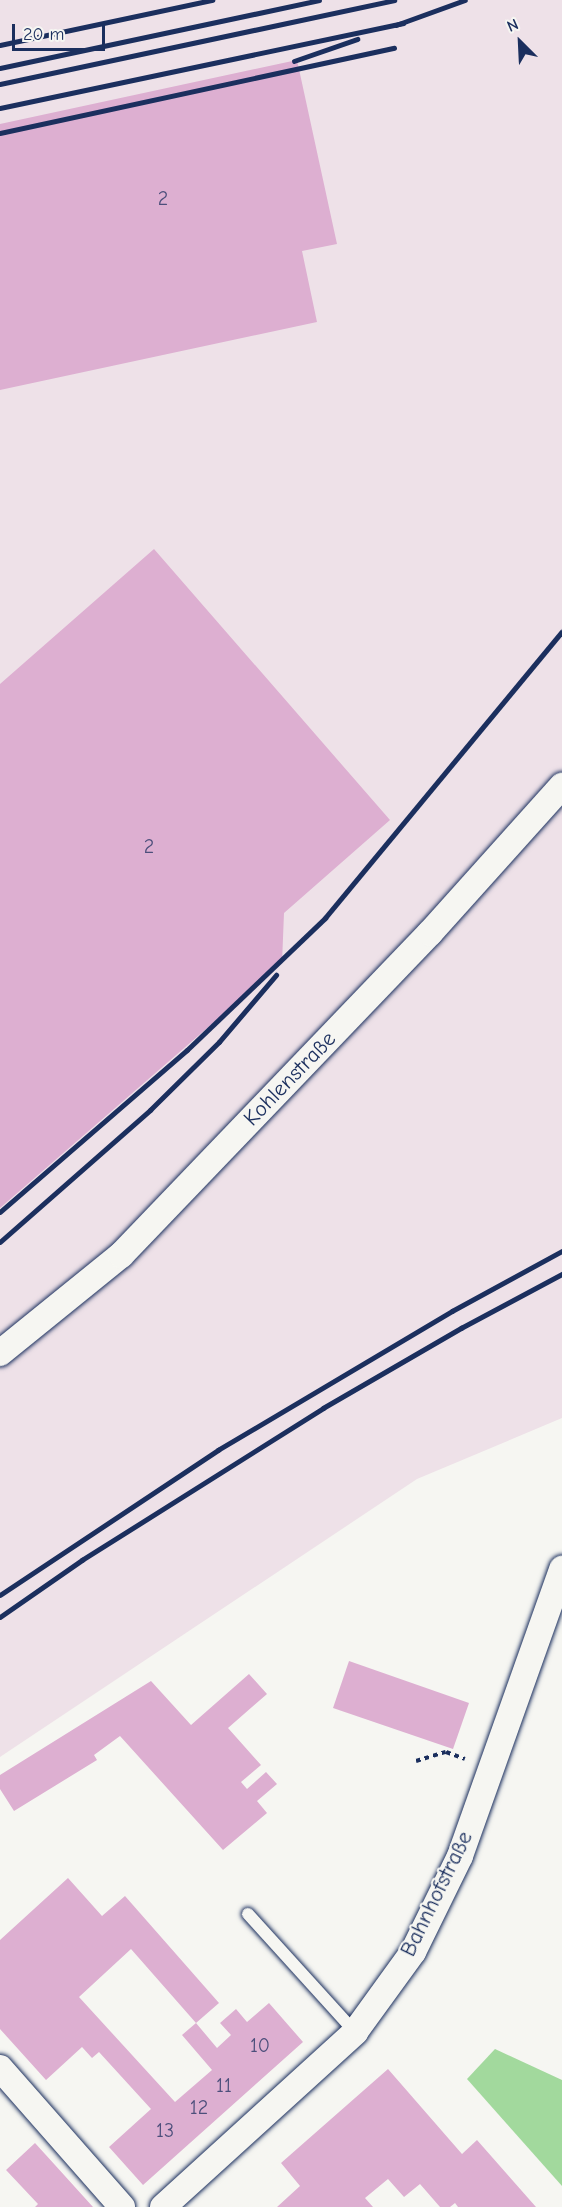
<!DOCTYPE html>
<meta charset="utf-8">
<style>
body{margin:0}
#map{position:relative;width:562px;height:2207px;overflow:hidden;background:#f6f6f2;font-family:"Comic Neue",sans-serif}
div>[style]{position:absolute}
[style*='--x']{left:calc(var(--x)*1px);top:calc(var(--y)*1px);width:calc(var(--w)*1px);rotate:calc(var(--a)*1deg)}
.built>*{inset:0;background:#eee1e8}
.green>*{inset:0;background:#a2d99d}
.building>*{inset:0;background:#ddafd1}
.path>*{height:4px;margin-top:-2px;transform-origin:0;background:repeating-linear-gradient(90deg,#1b2f5e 0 4.5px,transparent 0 9px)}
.roads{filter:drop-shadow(0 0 2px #1b2f5e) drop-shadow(0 0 2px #1b2f5e)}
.service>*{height:12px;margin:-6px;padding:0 6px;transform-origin:6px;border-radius:6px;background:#f6f6f2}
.minor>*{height:26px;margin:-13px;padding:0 13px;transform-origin:13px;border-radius:13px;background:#f6f6f2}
.rail>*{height:4.5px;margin:-2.25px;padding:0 2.25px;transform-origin:2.25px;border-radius:2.25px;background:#1b2f5e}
span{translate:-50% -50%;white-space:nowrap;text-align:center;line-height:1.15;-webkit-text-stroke:4.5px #f6f6f2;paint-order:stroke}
.number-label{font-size:20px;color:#4c4f7b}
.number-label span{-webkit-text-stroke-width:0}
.street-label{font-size:22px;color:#1b2f5e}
.north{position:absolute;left:490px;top:12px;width:60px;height:60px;-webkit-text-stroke:4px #f6f6f2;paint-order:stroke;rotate:336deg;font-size:16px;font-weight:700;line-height:24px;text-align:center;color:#1b2f5e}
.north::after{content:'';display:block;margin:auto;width:21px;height:27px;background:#1b2f5e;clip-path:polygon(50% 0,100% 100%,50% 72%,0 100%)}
.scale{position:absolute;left:12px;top:24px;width:93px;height:27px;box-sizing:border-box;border:3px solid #1b2f5e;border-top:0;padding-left:8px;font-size:18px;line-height:21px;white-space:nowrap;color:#1b2f5e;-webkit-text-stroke:4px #f6f6f2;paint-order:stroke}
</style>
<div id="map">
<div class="built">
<i style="clip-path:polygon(0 0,562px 0,562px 1418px,417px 1479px,0 1757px)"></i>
</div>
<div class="green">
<i style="clip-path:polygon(495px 2049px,562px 2080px,562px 2186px,467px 2079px)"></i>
</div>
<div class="building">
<i style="clip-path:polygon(297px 60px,337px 244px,302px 251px,317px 322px,0 390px,0 124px)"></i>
<i style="clip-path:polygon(154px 549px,390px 820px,284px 913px,282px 963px,0 1208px,0 684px)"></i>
<i style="clip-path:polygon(349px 1661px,469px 1703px,453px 1749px,333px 1708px)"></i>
<i style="clip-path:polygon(249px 1674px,267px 1694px,228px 1728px,261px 1765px,241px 1782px,247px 1789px,266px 1772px,277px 1784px,257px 1801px,267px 1813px,223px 1850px,120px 1736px,94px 1755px,97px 1760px,14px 1811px,0 1789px,0 1775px,151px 1681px,191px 1725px)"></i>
<i style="clip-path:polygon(68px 1878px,102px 1916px,125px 1896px,219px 2003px,196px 2023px,131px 1949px,79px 1997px,175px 2102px,212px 2070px,182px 2035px,196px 2023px,217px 2048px,231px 2035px,220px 2023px,236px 2009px,247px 2022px,269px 2003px,303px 2042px,143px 2185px,109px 2147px,151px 2109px,99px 2052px,92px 2058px,82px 2047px,46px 2080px,0 2029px,0 1940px)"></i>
<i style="clip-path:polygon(388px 2069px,462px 2154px,477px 2140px,536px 2207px,458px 2207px,455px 2203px,450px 2207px,440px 2207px,420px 2184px,404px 2197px,388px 2179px,365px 2198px,373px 2207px,277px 2207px,300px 2186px,281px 2163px)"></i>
<i style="clip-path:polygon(35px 2143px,55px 2165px,93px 2207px,35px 2207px,38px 2204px,6px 2170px)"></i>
</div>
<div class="path">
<i style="--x:416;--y:1761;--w:31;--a:-17"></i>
<i style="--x:446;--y:1752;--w:20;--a:20"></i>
</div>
<div class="roads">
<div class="service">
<i style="--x:248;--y:1914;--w:159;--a:47.8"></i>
</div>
<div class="minor">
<i style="--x:0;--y:1353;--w:156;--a:-39"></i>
<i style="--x:121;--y:1255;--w:446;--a:-46.2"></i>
<i style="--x:430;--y:933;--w:198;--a:-48.1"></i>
<i style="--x:0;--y:2068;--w:185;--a:48.7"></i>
<i style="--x:163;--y:2207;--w:260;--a:-42.3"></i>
<i style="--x:355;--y:2032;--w:99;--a:-54.1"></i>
<i style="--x:413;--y:1952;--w:107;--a:-63.9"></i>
<i style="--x:460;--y:1856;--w:305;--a:-70.4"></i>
</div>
</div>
<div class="rail">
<i style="--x:396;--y:25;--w:73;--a:-19.9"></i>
<i style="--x:0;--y:45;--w:217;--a:-12"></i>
<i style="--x:294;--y:61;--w:67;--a:-19.2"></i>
<i style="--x:0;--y:68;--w:326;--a:-12"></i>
<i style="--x:0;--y:84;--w:403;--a:-12"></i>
<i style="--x:0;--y:108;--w:412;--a:-11.9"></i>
<i style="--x:0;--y:133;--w:403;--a:-12.2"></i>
<i style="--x:0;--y:1212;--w:247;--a:-40.9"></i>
<i style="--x:187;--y:1050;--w:191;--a:-43.7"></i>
<i style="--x:325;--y:918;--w:371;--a:-50.4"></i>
<i style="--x:0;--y:1242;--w:200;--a:-41.3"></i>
<i style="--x:150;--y:1110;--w:97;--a:-44.6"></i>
<i style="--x:219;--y:1042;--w:88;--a:-49.6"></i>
<i style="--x:0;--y:1595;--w:262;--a:-33.6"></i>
<i style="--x:218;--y:1450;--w:272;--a:-30.7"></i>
<i style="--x:452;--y:1311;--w:125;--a:-28.6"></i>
<i style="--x:0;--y:1617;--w:100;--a:-34.8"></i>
<i style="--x:82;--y:1560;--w:285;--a:-32.2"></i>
<i style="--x:323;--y:1408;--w:160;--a:-30.1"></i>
<i style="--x:461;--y:1328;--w:115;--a:-28.1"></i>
</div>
<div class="number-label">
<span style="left:163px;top:198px">2</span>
<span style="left:149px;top:846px">2</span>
<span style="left:260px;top:2045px">10</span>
<span style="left:224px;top:2085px">11</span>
<span style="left:199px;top:2107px">12</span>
<span style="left:165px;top:2130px">13</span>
</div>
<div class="street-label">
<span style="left:290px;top:1079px;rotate:-46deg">Kohlenstraße</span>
<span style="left:437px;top:1894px;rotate:-64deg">Bahnhofstraße</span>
</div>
<div class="north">N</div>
<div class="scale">20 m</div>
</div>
